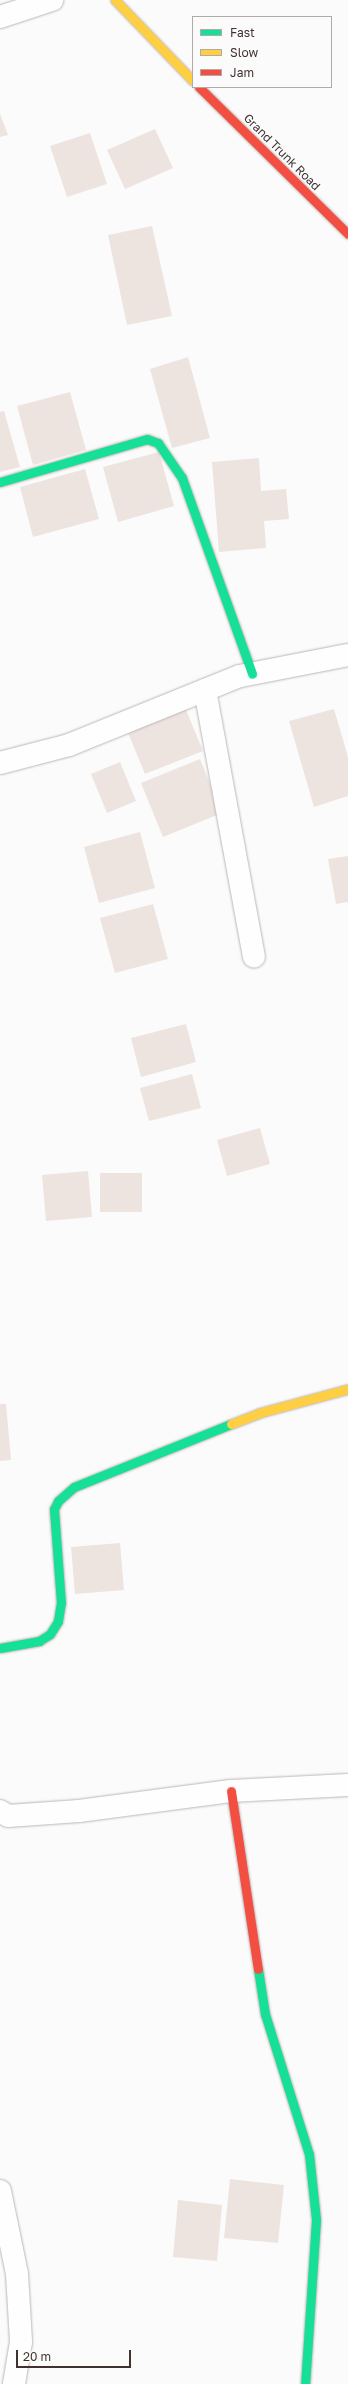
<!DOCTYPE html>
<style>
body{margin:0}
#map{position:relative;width:348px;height:2384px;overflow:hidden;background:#fbfbfb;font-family:"Golos Text",sans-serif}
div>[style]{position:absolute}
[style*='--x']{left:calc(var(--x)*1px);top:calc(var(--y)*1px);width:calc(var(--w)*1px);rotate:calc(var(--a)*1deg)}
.building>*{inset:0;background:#ede4e0}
.roads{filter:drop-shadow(0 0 1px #beb6b6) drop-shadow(0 0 1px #beb6b6)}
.street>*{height:22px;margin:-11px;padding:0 11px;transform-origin:11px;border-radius:11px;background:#fefefe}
.fast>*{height:9px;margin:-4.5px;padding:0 4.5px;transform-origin:4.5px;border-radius:4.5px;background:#16e098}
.slow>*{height:9px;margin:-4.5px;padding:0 4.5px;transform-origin:4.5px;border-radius:4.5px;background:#ffcf43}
.jam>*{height:9px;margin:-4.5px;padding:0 4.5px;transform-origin:4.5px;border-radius:4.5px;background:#f24e42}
span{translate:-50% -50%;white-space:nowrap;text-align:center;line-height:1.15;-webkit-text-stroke:3px #fbfbfb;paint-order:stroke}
.street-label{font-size:12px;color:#41312f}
.legend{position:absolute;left:192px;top:16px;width:140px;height:72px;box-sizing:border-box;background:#fbfbfb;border:1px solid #b1aaa9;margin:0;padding:5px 7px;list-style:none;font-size:12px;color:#41312f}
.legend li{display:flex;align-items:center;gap:8px;height:20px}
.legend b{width:20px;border:1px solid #b1aaa9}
.scale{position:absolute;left:16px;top:2350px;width:115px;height:18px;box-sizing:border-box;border:2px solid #41312f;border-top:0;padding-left:5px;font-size:12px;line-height:14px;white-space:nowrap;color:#41312f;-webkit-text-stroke:3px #fbfbfb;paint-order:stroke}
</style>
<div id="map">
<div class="building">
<i style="clip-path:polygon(0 114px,8px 135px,0 137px)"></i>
<i style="clip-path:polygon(155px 129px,173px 168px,125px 189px,107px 150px)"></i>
<i style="clip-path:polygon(90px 133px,107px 184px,67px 197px,50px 146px)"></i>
<i style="clip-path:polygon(152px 226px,172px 316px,127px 325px,108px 235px)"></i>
<i style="clip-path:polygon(188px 357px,210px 438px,172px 448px,150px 369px)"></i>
<i style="clip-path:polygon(70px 392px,86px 450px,33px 465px,17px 406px)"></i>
<i style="clip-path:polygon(4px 411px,20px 467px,0 472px,0 412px)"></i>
<i style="clip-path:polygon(159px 452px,174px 506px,118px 522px,103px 467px)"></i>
<i style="clip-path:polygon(259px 458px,261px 491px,286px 489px,289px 519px,264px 521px,266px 548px,219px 552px,212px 462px)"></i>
<i style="clip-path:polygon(85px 469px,99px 519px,33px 537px,20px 487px)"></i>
<i style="clip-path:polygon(184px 705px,203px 751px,145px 774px,126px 728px)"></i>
<i style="clip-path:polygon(334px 709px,348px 757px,348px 796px,314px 807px,289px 721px)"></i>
<i style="clip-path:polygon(200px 759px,222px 813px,163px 837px,141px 783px)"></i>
<i style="clip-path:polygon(120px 762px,136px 801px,107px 813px,91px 774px)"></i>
<i style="clip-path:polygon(140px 832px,155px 888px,99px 903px,84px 847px)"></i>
<i style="clip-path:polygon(348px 856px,348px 902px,336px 904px,328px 859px)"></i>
<i style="clip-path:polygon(153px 904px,168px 959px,115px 973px,100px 918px)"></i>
<i style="clip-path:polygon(186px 1024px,196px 1062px,141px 1077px,131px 1038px)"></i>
<i style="clip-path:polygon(192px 1074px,201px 1108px,149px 1121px,140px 1088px)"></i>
<i style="clip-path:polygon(260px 1128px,270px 1164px,227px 1176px,217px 1140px)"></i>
<i style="clip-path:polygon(88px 1171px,92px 1217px,46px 1221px,42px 1175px)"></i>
<i style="clip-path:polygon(100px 1173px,142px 1173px,142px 1212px,100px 1212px)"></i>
<i style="clip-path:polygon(0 1404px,6px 1404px,11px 1460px,0 1461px)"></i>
<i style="clip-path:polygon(120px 1543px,124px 1590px,75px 1594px,71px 1547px)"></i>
<i style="clip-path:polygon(230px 2179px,284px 2185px,278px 2243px,224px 2238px)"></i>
<i style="clip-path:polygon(178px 2200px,222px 2205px,217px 2261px,173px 2257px)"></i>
</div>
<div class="roads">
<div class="street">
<i style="--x:0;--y:17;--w:55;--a:-18.1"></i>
<i style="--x:205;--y:690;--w:271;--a:79.6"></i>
<i style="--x:0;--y:763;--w:71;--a:-14.6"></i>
<i style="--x:69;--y:745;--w:184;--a:-22"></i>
<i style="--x:240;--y:676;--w:110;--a:-11"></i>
<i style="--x:0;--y:1811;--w:9;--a:32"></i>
<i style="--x:8;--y:1816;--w:71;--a:-4"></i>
<i style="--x:79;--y:1811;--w:153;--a:-7.5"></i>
<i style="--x:231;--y:1791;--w:117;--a:-2.9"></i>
<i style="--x:0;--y:2191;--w:85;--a:78.4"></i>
<i style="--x:17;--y:2274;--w:68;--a:86.6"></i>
<i style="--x:21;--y:2342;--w:43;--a:99.5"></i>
</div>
<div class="fast">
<i style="--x:0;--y:482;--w:153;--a:-16.3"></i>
<i style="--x:147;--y:439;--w:12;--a:20"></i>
<i style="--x:158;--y:443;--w:42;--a:55.6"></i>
<i style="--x:182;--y:478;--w:208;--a:70.3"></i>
<i style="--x:0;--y:1648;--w:40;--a:-10"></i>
<i style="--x:39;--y:1641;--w:13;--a:-32"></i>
<i style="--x:50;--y:1634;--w:15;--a:-58"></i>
<i style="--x:58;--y:1621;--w:18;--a:-81"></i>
<i style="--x:61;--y:1603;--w:94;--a:-94.3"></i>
<i style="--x:54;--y:1509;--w:9;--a:-63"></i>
<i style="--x:58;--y:1501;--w:21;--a:-41"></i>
<i style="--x:74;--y:1487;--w:169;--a:-21.9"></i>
<i style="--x:258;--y:1969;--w:46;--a:81.2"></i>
<i style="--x:265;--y:2014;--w:147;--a:72.6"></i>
<i style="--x:309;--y:2154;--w:66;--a:83.9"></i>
<i style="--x:316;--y:2220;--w:164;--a:93.8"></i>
</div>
<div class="slow">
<i style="--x:115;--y:0;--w:112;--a:46.1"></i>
<i style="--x:231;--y:1424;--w:30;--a:-21"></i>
<i style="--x:259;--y:1413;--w:92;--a:-15.1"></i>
</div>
<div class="jam">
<i style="--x:199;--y:87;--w:209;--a:44.6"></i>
<i style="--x:231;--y:1791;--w:180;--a:81.4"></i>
</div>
</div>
<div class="street-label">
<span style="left:282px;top:152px;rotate:45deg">Grand Trunk Road</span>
</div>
<ul class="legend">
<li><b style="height:5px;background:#16e098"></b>Fast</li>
<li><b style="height:5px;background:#ffcf43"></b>Slow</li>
<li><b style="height:5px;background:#f24e42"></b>Jam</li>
</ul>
<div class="scale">20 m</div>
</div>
